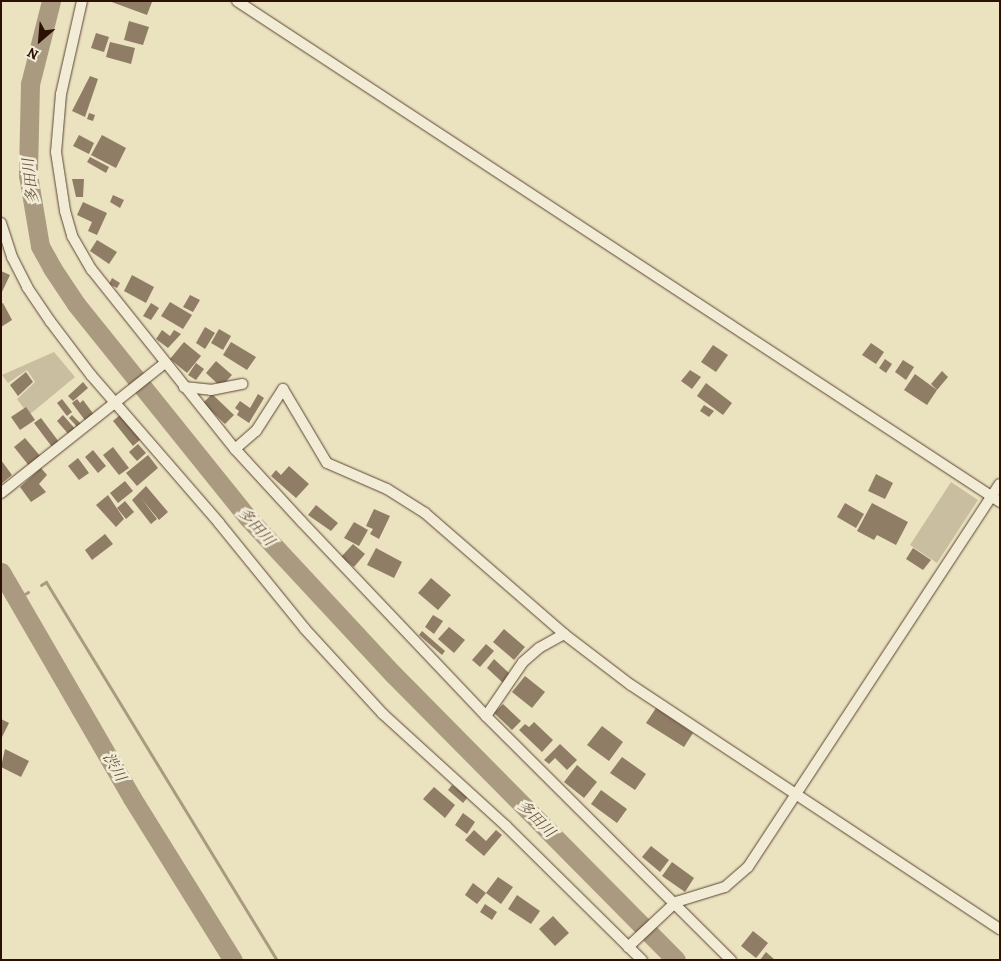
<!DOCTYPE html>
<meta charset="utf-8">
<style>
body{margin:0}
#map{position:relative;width:1001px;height:961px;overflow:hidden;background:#ebe2c0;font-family:Alegreya,"Noto Serif JP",serif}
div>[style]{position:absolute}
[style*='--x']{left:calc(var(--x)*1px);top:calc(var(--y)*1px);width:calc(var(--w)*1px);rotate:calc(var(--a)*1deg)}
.green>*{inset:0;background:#cabea0}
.stream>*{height:3px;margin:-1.5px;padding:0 1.5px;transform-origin:1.5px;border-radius:1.5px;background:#aa9b80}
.river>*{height:19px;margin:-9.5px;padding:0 9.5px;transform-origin:9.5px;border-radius:9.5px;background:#aa9b80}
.building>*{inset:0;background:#8f7d65}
.roads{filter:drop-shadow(0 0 1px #5b4432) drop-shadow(0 0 1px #5b4432)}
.street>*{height:10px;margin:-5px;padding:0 5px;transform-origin:5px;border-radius:5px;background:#f2ecd6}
span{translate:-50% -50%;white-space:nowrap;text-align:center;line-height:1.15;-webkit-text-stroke:5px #f2ecd6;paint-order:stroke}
.water-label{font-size:15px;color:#644f3b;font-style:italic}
.frame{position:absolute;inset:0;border:2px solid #2b1003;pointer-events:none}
.north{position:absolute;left:15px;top:15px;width:50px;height:50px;-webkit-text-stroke:4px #f2ecd6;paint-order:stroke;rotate:207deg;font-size:14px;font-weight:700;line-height:20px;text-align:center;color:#2b1003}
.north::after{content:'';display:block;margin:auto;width:18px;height:22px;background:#2b1003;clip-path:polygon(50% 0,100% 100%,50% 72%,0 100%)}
</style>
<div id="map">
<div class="green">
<i style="clip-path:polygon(54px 352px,75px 377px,29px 415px,17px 399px,35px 382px,27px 370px,8px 383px,2px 375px)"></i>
<i style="clip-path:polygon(951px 482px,978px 500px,937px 563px,910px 545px)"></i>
</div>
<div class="stream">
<i style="--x:41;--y:585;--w:6;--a:-31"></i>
<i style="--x:46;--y:582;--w:443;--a:58.6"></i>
<i style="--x:16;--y:599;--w:14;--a:-30"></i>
</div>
<div class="river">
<i style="--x:51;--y:1;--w:86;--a:104.2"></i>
<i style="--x:30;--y:84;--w:91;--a:91.3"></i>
<i style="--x:28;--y:175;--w:72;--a:80.4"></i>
<i style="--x:40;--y:246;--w:25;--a:61"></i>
<i style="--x:52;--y:268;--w:43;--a:56.3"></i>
<i style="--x:76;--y:304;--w:273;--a:51.2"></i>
<i style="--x:247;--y:517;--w:214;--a:47.1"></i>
<i style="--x:393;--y:674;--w:402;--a:45.3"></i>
<i style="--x:1;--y:572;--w:261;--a:59.9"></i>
<i style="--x:132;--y:798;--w:191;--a:58.1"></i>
</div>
<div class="building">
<i style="clip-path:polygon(109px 1px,149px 1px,152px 2px,147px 15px)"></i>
<i style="clip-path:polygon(129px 21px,149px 27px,143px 45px,124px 40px)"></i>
<i style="clip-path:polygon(96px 33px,109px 37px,104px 52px,91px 48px)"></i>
<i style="clip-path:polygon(110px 42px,135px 48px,131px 64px,106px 57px)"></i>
<i style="clip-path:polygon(90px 76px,98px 79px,85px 117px,72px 111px)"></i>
<i style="clip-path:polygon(89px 113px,95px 115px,93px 121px,87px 119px)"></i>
<i style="clip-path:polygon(79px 135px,94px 143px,89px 154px,73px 146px)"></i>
<i style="clip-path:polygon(102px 135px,126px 148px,116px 168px,91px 155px)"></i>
<i style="clip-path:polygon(90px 157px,109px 167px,106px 173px,87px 162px)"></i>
<i style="clip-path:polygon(72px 179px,84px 179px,83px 197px,76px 197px)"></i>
<i style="clip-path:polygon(113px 195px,124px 200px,120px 208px,110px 202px)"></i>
<i style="clip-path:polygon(83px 202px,107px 213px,97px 235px,88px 231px,92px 222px,77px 215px)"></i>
<i style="clip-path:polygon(97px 240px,117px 252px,109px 264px,90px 251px)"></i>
<i style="clip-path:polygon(1px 271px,10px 275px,1px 294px)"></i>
<i style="clip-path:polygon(132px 275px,154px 287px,146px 303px,124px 291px)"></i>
<i style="clip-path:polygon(112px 278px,120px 283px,117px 288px,109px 284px)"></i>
<i style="clip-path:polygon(190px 295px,200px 300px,193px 312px,183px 307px)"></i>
<i style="clip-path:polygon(170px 302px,192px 315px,183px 329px,161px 316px)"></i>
<i style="clip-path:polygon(3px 303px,12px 320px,1px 327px,1px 304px)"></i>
<i style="clip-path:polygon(151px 303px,159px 308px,151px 320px,143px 316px)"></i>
<i style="clip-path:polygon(205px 327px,215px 333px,205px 349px,196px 343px)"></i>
<i style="clip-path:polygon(219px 329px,231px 336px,223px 350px,211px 343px)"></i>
<i style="clip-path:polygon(162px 330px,170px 336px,174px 330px,181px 334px,168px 348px,156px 339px)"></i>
<i style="clip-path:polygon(184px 342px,201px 356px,187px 373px,170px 359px)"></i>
<i style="clip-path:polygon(231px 342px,256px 357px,247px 370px,223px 355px)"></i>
<i style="clip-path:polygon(871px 343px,884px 352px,876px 364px,862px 355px)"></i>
<i style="clip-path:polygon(713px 345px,728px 355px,716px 372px,701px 362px)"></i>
<i style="clip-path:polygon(885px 359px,892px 364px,886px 373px,879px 368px)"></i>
<i style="clip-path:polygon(903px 360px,914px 367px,906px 380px,895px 372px)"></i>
<i style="clip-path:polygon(216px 361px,232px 375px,221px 387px,206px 373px)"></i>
<i style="clip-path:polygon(196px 363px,204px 369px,196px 380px,188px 375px)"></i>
<i style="clip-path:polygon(690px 370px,701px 377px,692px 389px,681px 381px)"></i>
<i style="clip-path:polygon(942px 371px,948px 377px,937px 390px,931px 384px)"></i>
<i style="clip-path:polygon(26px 372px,33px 382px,18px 396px,10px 385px)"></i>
<i style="clip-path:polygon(915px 374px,937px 390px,927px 405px,904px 390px)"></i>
<i style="clip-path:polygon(83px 382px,88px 388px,73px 401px,68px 396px)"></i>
<i style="clip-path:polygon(706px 383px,732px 403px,723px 415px,697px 396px)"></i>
<i style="clip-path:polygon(212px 394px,234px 415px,225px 424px,203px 403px)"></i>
<i style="clip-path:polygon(258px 394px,264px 398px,249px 423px,237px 415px,239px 411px,235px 408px,240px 401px,250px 408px)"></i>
<i style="clip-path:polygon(62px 399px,72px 412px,67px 416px,57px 403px)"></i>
<i style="clip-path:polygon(77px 399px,80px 403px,83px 400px,95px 416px,87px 423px,72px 403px)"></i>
<i style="clip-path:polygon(704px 405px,714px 411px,709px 417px,700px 411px)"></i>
<i style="clip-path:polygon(26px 407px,35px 420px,20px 430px,11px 417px)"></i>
<i style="clip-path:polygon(121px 414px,141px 439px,133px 446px,113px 421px)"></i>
<i style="clip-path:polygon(63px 415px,76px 430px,70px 436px,57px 421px)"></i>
<i style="clip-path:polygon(72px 415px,84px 427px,81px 431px,69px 418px)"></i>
<i style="clip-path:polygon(41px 418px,59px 442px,52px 447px,34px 423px)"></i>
<i style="clip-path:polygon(25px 438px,41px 457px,30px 467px,14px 447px)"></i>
<i style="clip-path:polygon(138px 444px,146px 453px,137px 461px,129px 452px)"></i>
<i style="clip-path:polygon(113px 447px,129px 468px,119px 475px,103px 455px)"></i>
<i style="clip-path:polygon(93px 450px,106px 466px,98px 473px,85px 457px)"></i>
<i style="clip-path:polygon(148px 455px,158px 468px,137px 486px,126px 473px)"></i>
<i style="clip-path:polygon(78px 458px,89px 473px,79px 480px,68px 466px)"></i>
<i style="clip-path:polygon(1px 460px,12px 475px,1px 484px)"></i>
<i style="clip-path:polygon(289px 466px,309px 484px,296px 498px,271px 476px,276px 470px,281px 475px)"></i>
<i style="clip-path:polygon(41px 468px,47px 475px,39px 484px,46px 492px,31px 502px,20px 487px)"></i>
<i style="clip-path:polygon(876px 474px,893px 483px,885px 499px,868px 491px)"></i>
<i style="clip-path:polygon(125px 481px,133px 491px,118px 503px,110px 493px)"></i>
<i style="clip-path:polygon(146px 486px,168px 512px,159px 520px,141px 498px,157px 519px,151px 524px,132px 500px)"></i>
<i style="clip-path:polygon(108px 495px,124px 519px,116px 527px,96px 505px)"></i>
<i style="clip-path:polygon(125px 501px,134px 512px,126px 519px,117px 508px)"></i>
<i style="clip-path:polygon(845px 503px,864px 514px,856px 528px,837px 517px)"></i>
<i style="clip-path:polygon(872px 503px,908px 522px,896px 545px,877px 535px,874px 540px,857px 531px)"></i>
<i style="clip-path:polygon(316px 505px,338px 523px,331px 531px,308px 515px)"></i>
<i style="clip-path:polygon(374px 509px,390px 516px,379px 539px,370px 534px,373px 529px,366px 526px)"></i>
<i style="clip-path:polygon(354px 522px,368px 530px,359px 546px,344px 538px)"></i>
<i style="clip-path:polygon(105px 534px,113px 544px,92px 560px,85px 550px)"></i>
<i style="clip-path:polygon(353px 544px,365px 554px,354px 567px,341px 557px)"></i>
<i style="clip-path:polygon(376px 548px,402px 562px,394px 578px,367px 565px)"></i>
<i style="clip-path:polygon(913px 548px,931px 560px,923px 570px,906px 559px)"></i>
<i style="clip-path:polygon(431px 578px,451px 595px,438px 610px,418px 593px)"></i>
<i style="clip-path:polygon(433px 615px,443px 621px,434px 634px,425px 627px)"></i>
<i style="clip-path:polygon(449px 627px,465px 640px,454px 653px,438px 639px)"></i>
<i style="clip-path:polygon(504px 629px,525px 647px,514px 660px,493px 642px)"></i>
<i style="clip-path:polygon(422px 631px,445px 651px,442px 655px,419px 635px)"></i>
<i style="clip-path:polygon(486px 644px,494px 651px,480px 667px,472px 660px)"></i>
<i style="clip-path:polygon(494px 659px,511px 675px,503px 683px,487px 668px)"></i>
<i style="clip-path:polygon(525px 676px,545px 692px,532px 708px,512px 692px)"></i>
<i style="clip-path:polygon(503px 704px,521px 721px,512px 730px,494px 713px)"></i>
<i style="clip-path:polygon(656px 708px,693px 733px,684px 747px,646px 723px)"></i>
<i style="clip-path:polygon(1px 719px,9px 723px,1px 739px)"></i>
<i style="clip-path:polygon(534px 722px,553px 740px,542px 752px,519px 730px,525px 724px,529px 727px)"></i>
<i style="clip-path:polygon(602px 726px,623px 742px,609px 761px,587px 745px)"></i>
<i style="clip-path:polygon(560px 744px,577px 760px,567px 770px,555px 758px,549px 764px,544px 760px)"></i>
<i style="clip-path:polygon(5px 749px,29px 761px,21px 777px,1px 767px)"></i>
<i style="clip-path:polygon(622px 757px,646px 774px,635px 790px,610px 773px)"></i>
<i style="clip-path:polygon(577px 765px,597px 782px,584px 798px,564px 782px)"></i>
<i style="clip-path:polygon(452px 785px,468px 797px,463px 803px,448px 790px)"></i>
<i style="clip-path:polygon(434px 787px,455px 805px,445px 818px,423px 799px)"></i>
<i style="clip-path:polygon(601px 790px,627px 809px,617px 823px,591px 804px)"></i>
<i style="clip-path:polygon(463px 813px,475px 822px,467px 834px,455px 825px)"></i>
<i style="clip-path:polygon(474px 830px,486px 841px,496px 830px,502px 835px,484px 856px,465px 840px)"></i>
<i style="clip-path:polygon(651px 846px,669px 860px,660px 872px,642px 857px)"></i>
<i style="clip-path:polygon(672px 862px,694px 878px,685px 892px,662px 876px)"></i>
<i style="clip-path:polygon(498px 877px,513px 887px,501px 904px,486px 893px)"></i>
<i style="clip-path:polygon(473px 883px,486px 893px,477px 904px,465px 895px)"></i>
<i style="clip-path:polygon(517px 895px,540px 911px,531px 924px,508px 909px)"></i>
<i style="clip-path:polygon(485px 904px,497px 912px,492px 920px,480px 912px)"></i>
<i style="clip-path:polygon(553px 916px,569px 933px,555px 946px,539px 929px)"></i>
<i style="clip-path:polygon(753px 931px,768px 943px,756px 958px,741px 946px)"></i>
<i style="clip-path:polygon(766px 952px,775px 960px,760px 960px)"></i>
</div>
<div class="roads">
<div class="street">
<i style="--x:82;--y:1;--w:95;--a:102.7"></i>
<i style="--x:61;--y:94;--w:58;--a:94.9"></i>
<i style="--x:56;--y:152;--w:60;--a:81.3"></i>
<i style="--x:65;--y:211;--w:26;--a:74"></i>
<i style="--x:72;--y:236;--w:39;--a:60"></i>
<i style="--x:92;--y:270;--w:229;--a:51.4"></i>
<i style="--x:235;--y:449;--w:99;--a:47.5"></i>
<i style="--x:302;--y:522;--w:267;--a:46.5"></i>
<i style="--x:486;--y:716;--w:346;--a:44.9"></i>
<i style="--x:237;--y:1;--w:913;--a:33.29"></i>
<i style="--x:1;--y:223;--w:36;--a:72"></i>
<i style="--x:12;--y:257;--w:34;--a:63"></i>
<i style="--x:27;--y:287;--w:41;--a:55.9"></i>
<i style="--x:50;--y:321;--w:68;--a:52.8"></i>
<i style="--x:91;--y:375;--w:196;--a:49.1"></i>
<i style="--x:219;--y:523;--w:136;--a:50.9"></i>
<i style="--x:305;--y:629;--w:115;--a:47.5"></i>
<i style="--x:383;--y:714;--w:166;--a:42.3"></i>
<i style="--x:506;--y:826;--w:191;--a:44.6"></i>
<i style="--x:184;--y:387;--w:27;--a:6"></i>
<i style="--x:211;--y:390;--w:32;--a:-11"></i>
<i style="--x:235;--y:449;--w:28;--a:-41"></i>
<i style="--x:256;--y:431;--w:50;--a:-57.3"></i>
<i style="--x:283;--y:389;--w:86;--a:59.3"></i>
<i style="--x:327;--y:463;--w:65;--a:23.4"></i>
<i style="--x:387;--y:489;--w:45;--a:32.3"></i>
<i style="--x:425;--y:513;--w:184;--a:41"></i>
<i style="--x:564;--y:634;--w:84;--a:37.3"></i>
<i style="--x:631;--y:685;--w:442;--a:33.5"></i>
<i style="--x:1;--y:493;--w:209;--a:-38.4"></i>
<i style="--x:486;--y:716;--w:65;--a:-55.6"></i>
<i style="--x:523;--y:662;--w:21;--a:-41"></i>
<i style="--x:539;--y:648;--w:29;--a:-29"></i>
<i style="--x:628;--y:947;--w:66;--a:-43.2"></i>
<i style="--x:676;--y:902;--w:51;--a:-17"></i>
<i style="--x:725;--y:887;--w:30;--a:-41"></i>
<i style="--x:748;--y:867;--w:458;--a:-56.7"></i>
</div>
</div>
<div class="water-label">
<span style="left:31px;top:181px;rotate:-96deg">多田川</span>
<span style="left:256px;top:527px;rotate:48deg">多田川</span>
<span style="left:114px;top:767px;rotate:60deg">渋川</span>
<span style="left:536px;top:819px;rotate:45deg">多田川</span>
</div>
<div class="frame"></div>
<div class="north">N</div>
</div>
